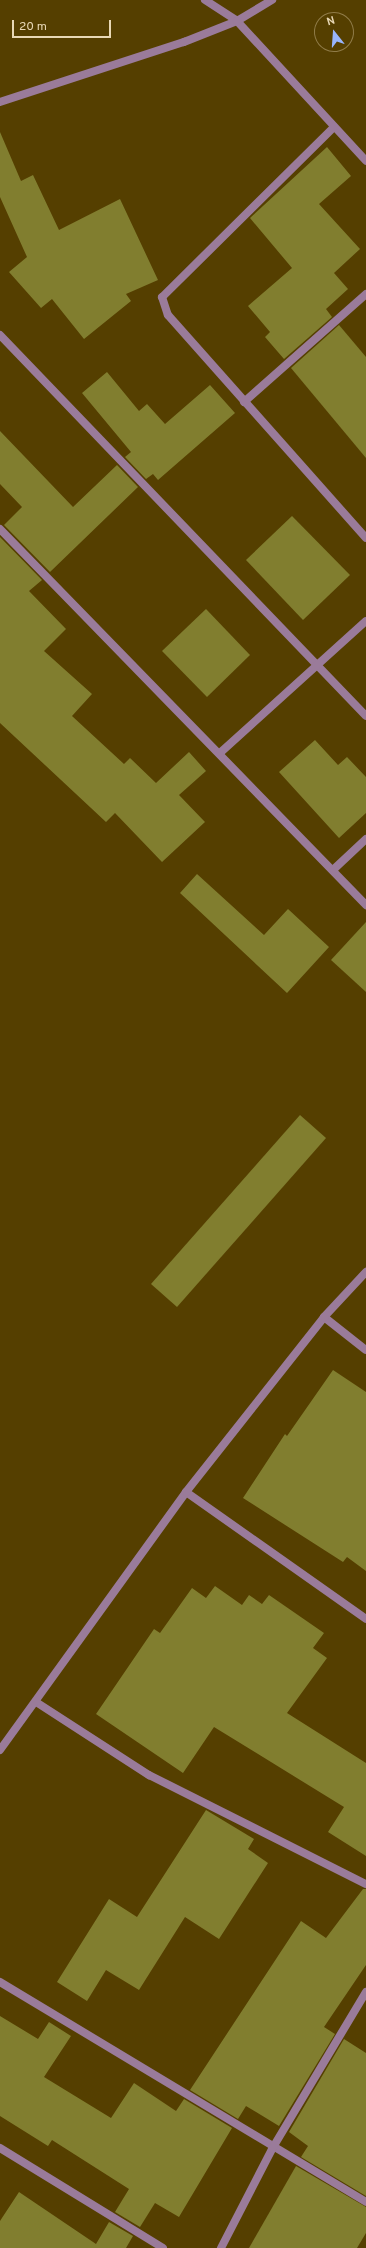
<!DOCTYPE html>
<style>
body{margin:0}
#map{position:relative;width:366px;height:2248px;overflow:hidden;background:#553f00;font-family:Overpass,sans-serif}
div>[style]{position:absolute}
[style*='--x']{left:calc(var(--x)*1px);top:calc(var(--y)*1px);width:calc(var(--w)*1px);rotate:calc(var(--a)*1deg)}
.building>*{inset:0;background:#817e2f}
.street>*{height:8px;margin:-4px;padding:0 4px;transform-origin:4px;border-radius:4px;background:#9a7b9a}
span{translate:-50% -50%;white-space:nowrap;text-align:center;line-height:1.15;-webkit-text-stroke:4px #553f00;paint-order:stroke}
.north{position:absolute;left:314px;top:12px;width:40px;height:40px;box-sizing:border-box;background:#553f00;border:1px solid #907c48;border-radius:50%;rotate:343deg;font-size:11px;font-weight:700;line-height:16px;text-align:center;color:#e8d8b5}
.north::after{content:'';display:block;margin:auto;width:14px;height:18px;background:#98b5fd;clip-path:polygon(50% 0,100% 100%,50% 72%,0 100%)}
.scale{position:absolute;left:12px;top:20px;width:99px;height:18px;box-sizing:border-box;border:2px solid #e8d8b5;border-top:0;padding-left:5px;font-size:12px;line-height:14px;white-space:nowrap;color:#e8d8b5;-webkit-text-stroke:3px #553f00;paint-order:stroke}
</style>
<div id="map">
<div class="building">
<i style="clip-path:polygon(0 132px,21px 181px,33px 175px,59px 230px,120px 199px,158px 280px,126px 294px,131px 301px,84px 339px,52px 299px,41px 308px,9px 272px,27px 257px,0 197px)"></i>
<i style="clip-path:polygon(327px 147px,351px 176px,319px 204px,360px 249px,334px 273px,348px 289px,326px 309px,332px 317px,284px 359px,265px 337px,270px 332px,248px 306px,292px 268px,250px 218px)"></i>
<i style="clip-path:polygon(339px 325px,366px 357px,366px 458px,291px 368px)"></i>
<i style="clip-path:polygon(107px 372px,139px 411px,147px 404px,165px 424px,210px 385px,235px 413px,158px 480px,153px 474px,146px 479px,125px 457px,131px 452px,82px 393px)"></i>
<i style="clip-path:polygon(0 431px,73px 507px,117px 465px,138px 487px,50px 572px,4px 525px,22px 507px,0 484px)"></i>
<i style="clip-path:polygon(292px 516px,350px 575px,303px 620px,246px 560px)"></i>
<i style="clip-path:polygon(0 537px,42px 580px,29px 591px,66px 629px,44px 651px,92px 694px,72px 716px,124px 764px,130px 758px,156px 783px,189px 752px,206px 771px,179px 795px,205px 822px,162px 862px,115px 813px,106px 822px,0 723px)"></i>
<i style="clip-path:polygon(206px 609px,250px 655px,207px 697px,162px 651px)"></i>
<i style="clip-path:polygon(315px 740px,338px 765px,347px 757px,366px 777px,366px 813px,339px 838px,279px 772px)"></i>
<i style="clip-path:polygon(197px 874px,264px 935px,288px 909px,329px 947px,287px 993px,180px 893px)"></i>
<i style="clip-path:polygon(366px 922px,366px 992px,331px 960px)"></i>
<i style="clip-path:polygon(300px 1115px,326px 1138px,177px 1307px,151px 1284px)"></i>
<i style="clip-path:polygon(333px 1370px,366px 1392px,366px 1571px,347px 1557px,343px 1562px,243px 1498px,285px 1434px,287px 1436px)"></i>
<i style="clip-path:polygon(215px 1586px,242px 1605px,249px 1595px,262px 1604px,269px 1595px,324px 1633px,313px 1648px,327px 1658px,287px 1713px,366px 1763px,366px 1856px,328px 1832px,344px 1807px,214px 1727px,183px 1773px,96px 1714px,154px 1629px,160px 1633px,192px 1588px,206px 1598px)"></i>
<i style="clip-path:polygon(206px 1810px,254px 1839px,248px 1849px,268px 1863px,219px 1939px,185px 1917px,139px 1990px,106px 1970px,87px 2001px,57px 1982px,109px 1899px,137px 1917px)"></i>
<i style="clip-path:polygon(363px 1889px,366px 1889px,366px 1965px,324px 2027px,335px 2034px,279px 2126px,246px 2106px,238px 2119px,190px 2090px,301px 1921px,326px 1938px)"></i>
<i style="clip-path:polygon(0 2016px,38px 2039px,49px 2022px,71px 2036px,44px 2077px,111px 2118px,134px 2083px,176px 2111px,184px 2099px,232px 2128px,179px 2217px,155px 2203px,140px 2227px,115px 2212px,129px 2189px,52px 2140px,48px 2146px,0 2116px)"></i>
<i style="clip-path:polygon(344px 2039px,366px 2053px,366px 2196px,301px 2157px,308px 2146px,289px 2132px)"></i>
<i style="clip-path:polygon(296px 2166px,366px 2207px,366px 2233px,357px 2248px,249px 2248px)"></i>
<i style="clip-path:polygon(19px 2192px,96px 2244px,109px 2222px,133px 2236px,126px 2248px,0 2248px,0 2221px)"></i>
</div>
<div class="street">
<i style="--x:205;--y:0;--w:38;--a:33"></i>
<i style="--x:237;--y:21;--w:190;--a:47.3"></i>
<i style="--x:0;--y:102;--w:194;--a:-18.1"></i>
<i style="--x:184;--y:42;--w:57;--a:-21.6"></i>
<i style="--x:237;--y:21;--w:41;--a:-31"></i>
<i style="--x:334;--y:127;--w:242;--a:135.3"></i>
<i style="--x:162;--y:297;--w:19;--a:72"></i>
<i style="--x:168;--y:315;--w:298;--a:48.4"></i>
<i style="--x:0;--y:335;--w:528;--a:46.15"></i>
<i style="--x:244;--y:402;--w:163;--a:-41.5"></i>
<i style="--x:0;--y:529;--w:525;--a:45.77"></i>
<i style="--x:221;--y:752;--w:195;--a:-42.1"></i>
<i style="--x:334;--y:869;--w:44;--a:-43.2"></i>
<i style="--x:324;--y:1317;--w:53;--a:38.2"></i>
<i style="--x:186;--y:1492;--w:220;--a:35.2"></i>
<i style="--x:36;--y:1702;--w:135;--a:32.9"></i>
<i style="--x:149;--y:1775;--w:243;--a:26.7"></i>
<i style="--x:0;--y:1750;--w:318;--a:-54.2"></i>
<i style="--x:186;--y:1492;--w:223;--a:-51.7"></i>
<i style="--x:324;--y:1317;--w:62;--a:-47"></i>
<i style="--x:0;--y:1982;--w:427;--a:31"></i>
<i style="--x:0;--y:2148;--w:191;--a:31.5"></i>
<i style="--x:221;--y:2248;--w:111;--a:-62.7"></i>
<i style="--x:272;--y:2149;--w:183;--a:-59.1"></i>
</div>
<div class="north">N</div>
<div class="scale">20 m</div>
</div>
